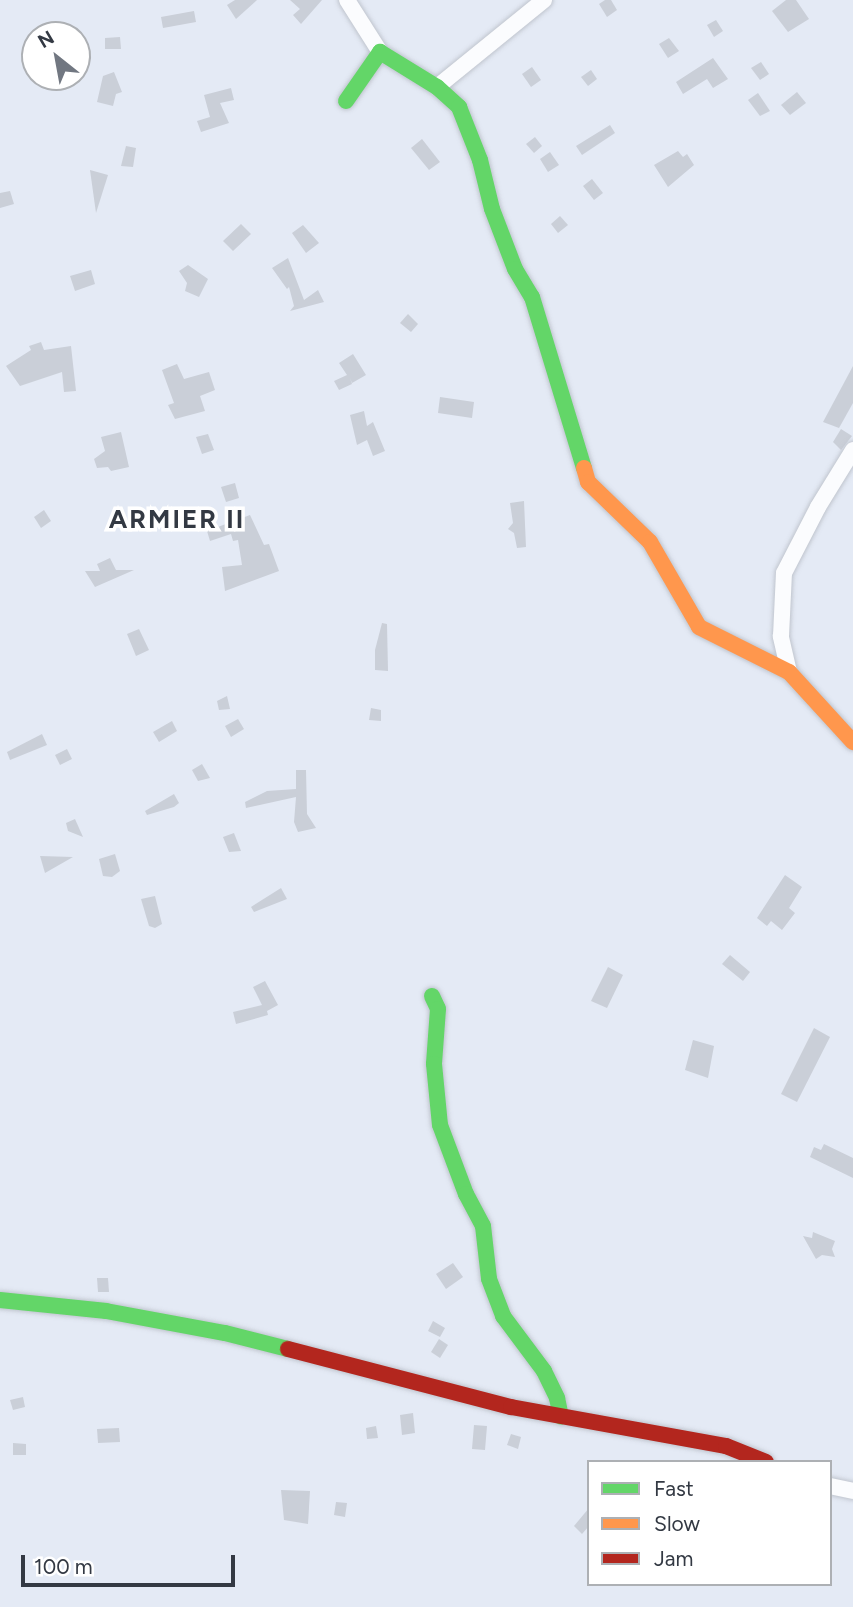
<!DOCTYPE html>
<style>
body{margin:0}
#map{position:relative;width:853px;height:1607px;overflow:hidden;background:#e4eaf5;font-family:Figtree,sans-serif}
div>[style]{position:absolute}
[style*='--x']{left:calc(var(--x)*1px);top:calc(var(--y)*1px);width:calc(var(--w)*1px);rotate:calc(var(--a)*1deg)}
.building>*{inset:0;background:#cacfd8}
.roads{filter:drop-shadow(0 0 2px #c0c5ce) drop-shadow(0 0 2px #c0c5ce)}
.street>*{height:16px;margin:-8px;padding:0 8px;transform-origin:8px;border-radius:8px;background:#fbfcfe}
.fast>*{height:16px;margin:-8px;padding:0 8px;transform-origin:8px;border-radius:8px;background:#63d668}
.slow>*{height:16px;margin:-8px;padding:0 8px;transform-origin:8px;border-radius:8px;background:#ff974d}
.jam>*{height:16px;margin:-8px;padding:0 8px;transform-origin:8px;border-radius:8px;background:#b3261e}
span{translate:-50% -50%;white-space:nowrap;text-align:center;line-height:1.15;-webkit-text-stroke:7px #fff;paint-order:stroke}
.district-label{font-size:26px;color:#333943;font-weight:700;letter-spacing:2px}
.legend{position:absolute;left:587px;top:1460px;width:245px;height:126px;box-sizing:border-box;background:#fff;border:2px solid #adb0b4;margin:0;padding:9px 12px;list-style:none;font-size:21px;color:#333943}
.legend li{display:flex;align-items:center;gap:14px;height:35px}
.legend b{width:35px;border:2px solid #adb0b4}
.north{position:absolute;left:21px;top:21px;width:70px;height:70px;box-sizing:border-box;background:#fff;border:2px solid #adb0b4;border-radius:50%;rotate:329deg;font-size:19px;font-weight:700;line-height:28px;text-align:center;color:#333943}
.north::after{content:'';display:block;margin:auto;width:24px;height:32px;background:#717781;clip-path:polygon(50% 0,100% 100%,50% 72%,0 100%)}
.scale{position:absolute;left:21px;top:1555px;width:214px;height:32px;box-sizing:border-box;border:4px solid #333943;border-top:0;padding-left:9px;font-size:21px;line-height:24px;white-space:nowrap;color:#333943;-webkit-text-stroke:5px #fff;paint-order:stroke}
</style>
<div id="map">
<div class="building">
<i style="clip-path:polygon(235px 0,257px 0,236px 19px,227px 5px)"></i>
<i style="clip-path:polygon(290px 0,322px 0,301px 24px,293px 15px,300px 9px)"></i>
<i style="clip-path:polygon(605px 0,611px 0,617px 10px,607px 17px,599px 4px)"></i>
<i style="clip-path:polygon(786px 0,796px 0,809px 19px,788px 32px,772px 11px)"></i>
<i style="clip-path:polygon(194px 11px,196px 22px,163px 28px,161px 17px)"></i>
<i style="clip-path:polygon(716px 20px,723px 31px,714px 37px,707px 25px)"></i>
<i style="clip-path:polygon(120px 37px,121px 49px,105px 49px,105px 38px)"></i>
<i style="clip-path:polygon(669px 38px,679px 51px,668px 58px,659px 44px)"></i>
<i style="clip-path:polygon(713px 58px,728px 79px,713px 88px,707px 79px,683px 94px,676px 82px)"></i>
<i style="clip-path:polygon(761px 62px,769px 74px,760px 80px,751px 68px)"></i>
<i style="clip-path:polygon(532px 67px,541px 80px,531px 87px,522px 74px)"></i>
<i style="clip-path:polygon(591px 70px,597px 79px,588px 86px,581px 77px)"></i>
<i style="clip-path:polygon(114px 72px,122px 92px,116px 94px,113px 106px,97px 102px,103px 76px)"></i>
<i style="clip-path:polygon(231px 88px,234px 100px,220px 103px,229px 123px,201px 132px,197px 121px,210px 117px,204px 95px)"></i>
<i style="clip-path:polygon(797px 92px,806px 103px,790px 115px,781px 105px)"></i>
<i style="clip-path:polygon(758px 93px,770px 111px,760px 116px,748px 100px)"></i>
<i style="clip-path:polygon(610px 125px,615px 133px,582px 155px,576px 146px)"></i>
<i style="clip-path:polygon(535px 137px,542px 146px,534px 153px,526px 144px)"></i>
<i style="clip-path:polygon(422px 139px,440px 162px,429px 170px,411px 148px)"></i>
<i style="clip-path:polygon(126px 146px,136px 148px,133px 167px,121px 166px)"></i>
<i style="clip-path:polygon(678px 151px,683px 157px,687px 154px,694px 165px,668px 187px,654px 165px)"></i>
<i style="clip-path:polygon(550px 152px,559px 165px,548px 172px,540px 159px)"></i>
<i style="clip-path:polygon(90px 170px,108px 175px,96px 213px)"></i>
<i style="clip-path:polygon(592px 179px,603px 193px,594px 200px,583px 186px)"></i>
<i style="clip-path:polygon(10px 191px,14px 204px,0 208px,0 193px)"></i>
<i style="clip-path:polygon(560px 216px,568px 225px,558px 233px,551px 224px)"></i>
<i style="clip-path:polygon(241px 224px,251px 234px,233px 251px,223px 241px)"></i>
<i style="clip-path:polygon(303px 225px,319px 243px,306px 253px,292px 233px)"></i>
<i style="clip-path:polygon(288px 258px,304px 300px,318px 290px,324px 302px,290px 311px,294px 306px,289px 287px,287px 289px,272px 268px)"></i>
<i style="clip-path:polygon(188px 265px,208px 279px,199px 297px,185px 291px,187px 283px,179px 271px)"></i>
<i style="clip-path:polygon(91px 270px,95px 284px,75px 291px,70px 276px)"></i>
<i style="clip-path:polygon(408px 314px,418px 324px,411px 332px,400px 323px)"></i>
<i style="clip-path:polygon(41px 342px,44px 350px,71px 346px,76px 391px,64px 392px,62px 372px,20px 386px,6px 366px,31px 350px,29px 346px)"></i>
<i style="clip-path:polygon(353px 354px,366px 375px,352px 383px,350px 378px,352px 384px,339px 390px,334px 381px,347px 375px,339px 363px)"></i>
<i style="clip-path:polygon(177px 364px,184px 379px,209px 372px,215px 390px,200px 396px,205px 411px,175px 419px,168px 405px,174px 403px,162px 370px)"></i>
<i style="clip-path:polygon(853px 366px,853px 403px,839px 428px,823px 422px)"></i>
<i style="clip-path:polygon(440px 397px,474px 402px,472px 418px,438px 413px)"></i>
<i style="clip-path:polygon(364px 411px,367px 426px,373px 422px,385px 451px,373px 456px,367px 440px,357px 445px,350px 415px)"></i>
<i style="clip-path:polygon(841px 429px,852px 436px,841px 450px,833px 442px)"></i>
<i style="clip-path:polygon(121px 432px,129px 467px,111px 471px,108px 467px,97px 468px,94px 459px,105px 451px,101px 437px)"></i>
<i style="clip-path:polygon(208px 434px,214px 450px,202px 454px,196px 437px)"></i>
<i style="clip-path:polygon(235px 483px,239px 498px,226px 502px,221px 487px)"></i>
<i style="clip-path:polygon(524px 501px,526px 547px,517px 548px,514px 533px,508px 529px,513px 523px,510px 503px)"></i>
<i style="clip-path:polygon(44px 510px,51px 521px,41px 528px,34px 517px)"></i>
<i style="clip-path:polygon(250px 515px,264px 545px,269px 544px,279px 571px,225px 591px,222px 567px,242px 565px,238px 540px,233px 541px,231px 534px,210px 541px,207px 531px)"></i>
<i style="clip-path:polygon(110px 558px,116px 570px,134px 570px,95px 587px,85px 571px,100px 571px,97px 564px)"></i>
<i style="clip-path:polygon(382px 623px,387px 624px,388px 671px,375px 670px,375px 650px)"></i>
<i style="clip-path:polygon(139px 629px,149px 650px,136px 656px,127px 634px)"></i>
<i style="clip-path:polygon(227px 696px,230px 709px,219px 710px,217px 701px)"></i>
<i style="clip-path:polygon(371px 708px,381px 710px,381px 721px,369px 720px)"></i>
<i style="clip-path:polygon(238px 719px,244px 729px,231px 737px,225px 726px)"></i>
<i style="clip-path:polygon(172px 721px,177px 731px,159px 742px,153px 732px)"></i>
<i style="clip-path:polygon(42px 734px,47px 745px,10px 760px,7px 752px)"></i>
<i style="clip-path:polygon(67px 749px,72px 759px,60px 765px,55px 755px)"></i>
<i style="clip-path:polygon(202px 764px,210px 778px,198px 781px,192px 770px)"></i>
<i style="clip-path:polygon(296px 770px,306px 770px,307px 814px,316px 828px,298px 832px,294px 822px,296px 797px,246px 808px,245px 802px,267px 791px,296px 789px)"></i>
<i style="clip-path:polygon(174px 794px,179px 803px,174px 807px,147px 815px,145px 811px)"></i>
<i style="clip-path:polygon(75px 819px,83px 837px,68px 831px,66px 823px)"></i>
<i style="clip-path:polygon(234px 833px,241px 851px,229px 852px,223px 837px)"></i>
<i style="clip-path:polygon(115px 854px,120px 871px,112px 877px,103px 876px,99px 859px)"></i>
<i style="clip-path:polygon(40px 856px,73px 857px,45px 873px)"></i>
<i style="clip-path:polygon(785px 875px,802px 887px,789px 908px,795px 913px,782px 930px,771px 921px,767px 926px,757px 918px)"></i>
<i style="clip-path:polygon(281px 888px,287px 899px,254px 912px,251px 907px)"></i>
<i style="clip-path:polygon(155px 896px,162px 924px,155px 928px,149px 926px,141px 899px)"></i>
<i style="clip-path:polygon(730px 955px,750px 972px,743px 981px,722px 964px)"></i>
<i style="clip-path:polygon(608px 967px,623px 975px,607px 1008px,591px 1001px)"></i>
<i style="clip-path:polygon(265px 981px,278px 1005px,267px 1011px,268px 1015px,236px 1024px,233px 1012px,262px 1005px,253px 987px)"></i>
<i style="clip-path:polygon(814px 1028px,830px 1037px,797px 1102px,781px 1094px)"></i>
<i style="clip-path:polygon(693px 1040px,714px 1046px,708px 1078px,685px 1070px)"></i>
<i style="clip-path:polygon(824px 1144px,853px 1158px,853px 1178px,810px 1157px,814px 1147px,821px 1150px)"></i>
<i style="clip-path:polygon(813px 1232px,835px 1241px,832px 1249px,835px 1257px,822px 1255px,816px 1259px,803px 1236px,812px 1238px)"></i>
<i style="clip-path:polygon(453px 1263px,463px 1277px,446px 1289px,436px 1274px)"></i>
<i style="clip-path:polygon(97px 1278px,108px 1278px,109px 1292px,98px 1292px)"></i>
<i style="clip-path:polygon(433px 1321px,445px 1328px,440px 1337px,428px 1331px)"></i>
<i style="clip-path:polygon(439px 1339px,448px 1345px,440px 1358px,431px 1352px)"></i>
<i style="clip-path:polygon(23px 1397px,25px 1407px,13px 1410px,10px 1400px)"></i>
<i style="clip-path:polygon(413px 1413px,415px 1433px,402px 1435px,400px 1415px)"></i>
<i style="clip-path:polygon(474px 1425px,487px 1426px,485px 1450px,472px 1449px)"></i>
<i style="clip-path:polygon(376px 1426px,378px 1438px,367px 1439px,366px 1428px)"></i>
<i style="clip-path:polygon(119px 1428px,120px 1442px,98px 1443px,97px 1429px)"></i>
<i style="clip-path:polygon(511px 1434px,521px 1437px,518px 1449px,507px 1445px)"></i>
<i style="clip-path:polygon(13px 1443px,26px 1444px,26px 1455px,13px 1455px)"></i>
<i style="clip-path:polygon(281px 1490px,310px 1491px,308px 1524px,284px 1520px)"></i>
<i style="clip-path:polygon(336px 1502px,347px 1503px,345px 1517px,334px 1515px)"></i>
<i style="clip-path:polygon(589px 1508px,589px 1526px,582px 1534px,574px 1526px)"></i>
</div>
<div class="roads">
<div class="street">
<i style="--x:347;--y:0;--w:62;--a:57.6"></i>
<i style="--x:437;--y:87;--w:138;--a:-39.1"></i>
<i style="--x:789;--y:672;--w:37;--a:-103"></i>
<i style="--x:781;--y:636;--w:63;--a:-87.3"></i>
<i style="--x:784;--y:573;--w:74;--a:-62.7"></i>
<i style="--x:818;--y:507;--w:67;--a:-58.4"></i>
<i style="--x:830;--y:1486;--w:24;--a:12"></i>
</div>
<div class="fast">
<i style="--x:346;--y:101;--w:60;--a:-55.2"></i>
<i style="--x:380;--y:52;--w:67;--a:31.6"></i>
<i style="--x:437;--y:87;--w:30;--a:42"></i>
<i style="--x:459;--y:107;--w:57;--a:68.4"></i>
<i style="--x:480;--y:160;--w:50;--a:76.2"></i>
<i style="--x:492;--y:209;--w:64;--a:69"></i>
<i style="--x:515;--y:269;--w:33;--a:59"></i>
<i style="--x:532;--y:297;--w:179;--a:73.1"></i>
<i style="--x:432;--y:996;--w:14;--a:65"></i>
<i style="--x:438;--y:1009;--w:55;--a:94.2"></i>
<i style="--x:434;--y:1064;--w:61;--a:84.4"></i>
<i style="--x:440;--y:1125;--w:74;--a:69.4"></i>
<i style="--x:466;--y:1194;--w:36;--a:62"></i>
<i style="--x:483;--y:1226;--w:53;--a:83.5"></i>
<i style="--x:489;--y:1279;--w:40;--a:69"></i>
<i style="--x:503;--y:1316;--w:69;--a:53.3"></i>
<i style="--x:544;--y:1371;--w:30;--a:64"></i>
<i style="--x:557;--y:1398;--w:19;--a:78"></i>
<i style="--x:0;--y:1300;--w:107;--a:5.9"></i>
<i style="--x:106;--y:1311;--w:121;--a:10.5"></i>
<i style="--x:225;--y:1333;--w:65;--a:14.3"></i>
</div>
<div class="slow">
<i style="--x:584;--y:468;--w:15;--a:74"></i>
<i style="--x:588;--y:482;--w:86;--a:44.1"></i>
<i style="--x:650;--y:542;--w:98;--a:60"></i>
<i style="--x:699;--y:627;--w:101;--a:26.6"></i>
<i style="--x:789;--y:672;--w:95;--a:47.6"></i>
</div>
<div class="jam">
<i style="--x:288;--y:1349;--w:230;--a:14.6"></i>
<i style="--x:511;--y:1407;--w:219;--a:10.3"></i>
<i style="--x:726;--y:1446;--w:43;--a:21.8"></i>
</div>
</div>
<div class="district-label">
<span style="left:177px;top:520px">ARMIER II</span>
</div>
<ul class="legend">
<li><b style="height:9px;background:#63d668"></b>Fast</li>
<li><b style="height:9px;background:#ff974d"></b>Slow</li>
<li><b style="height:9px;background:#b3261e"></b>Jam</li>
</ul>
<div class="north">N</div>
<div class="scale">100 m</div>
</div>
